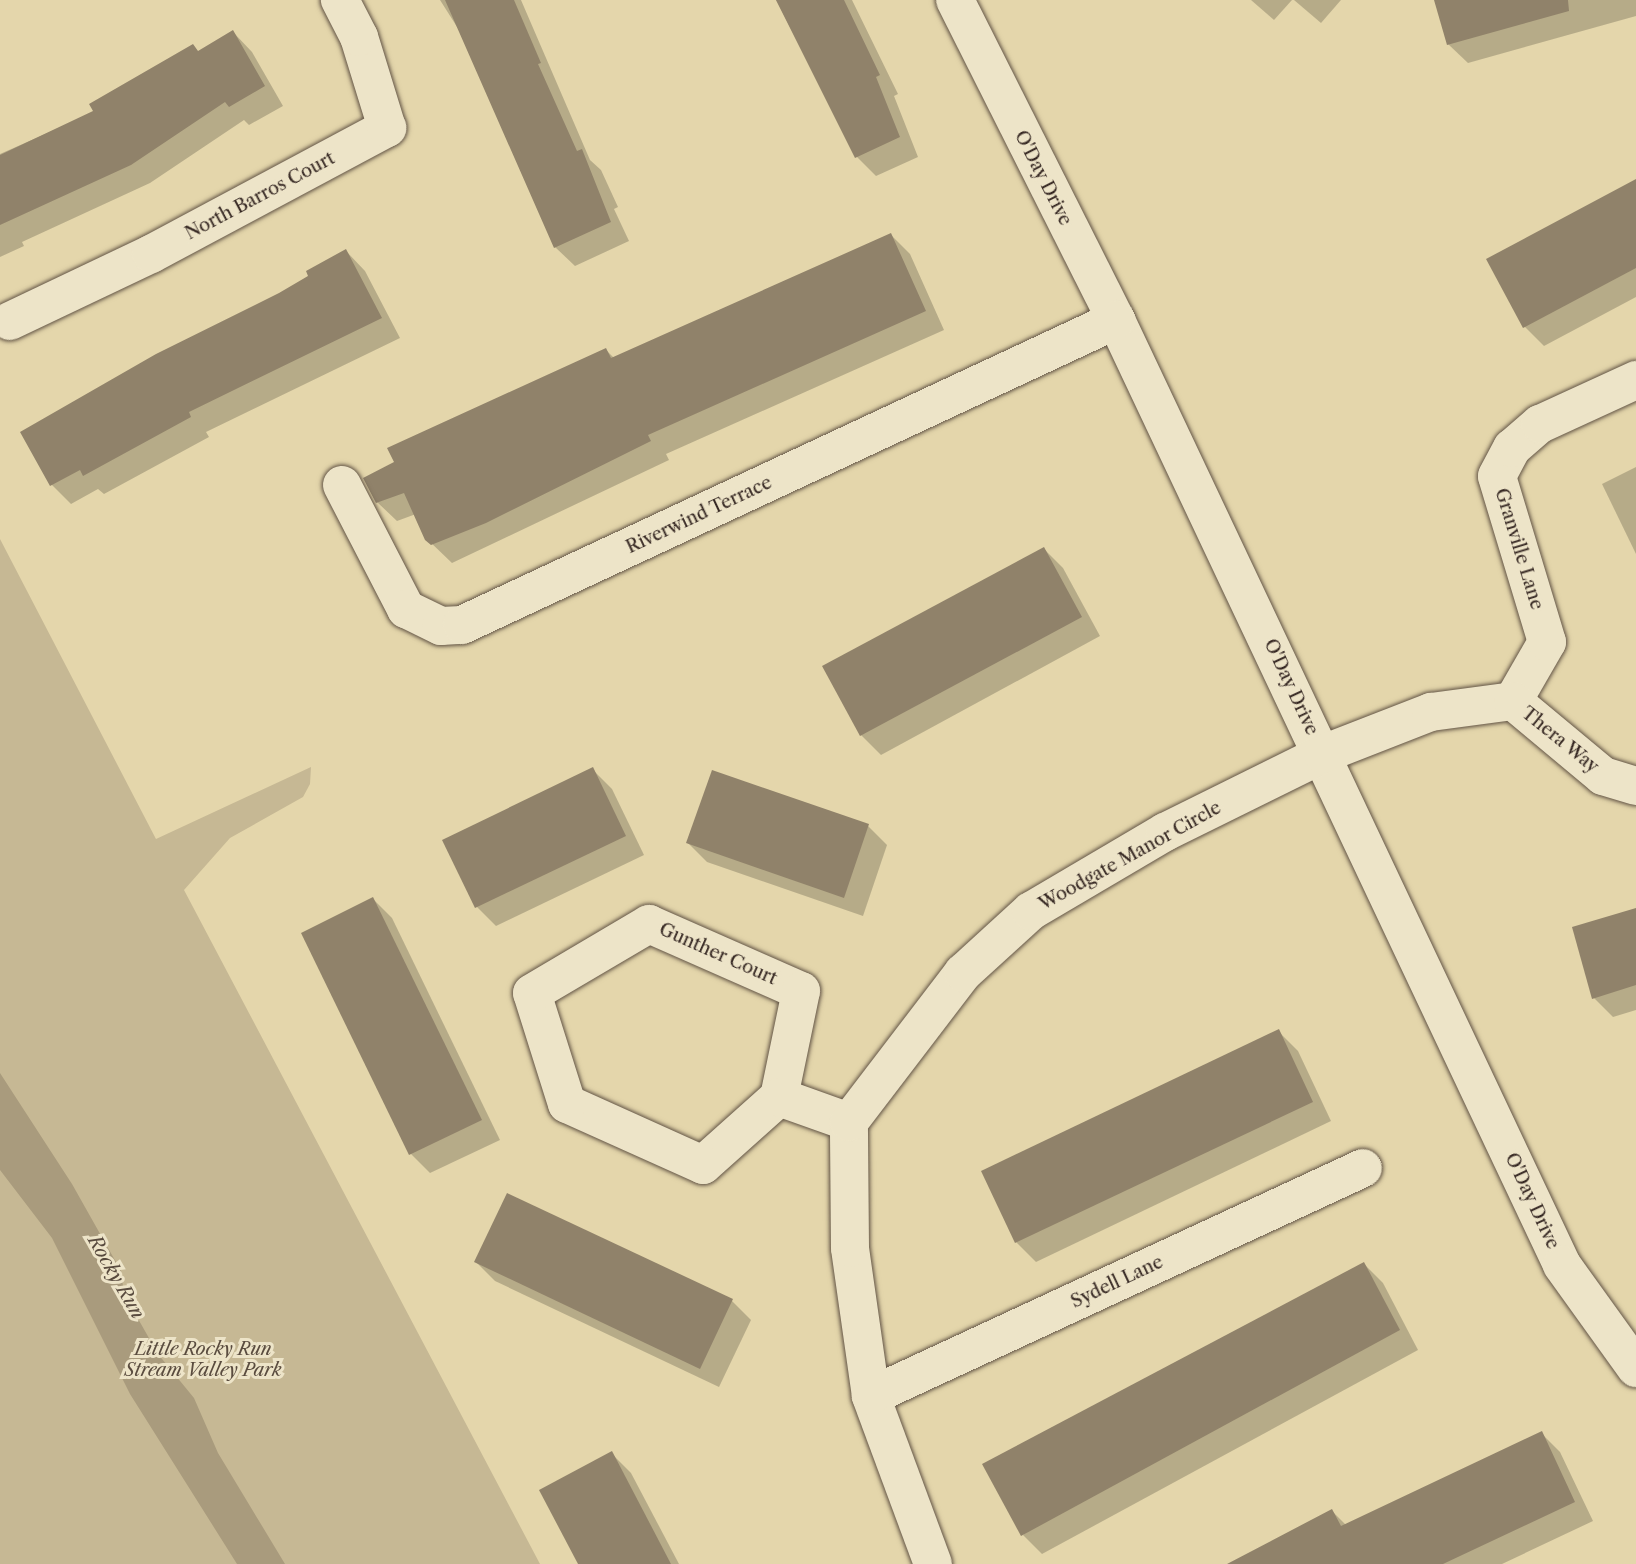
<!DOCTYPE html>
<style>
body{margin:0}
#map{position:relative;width:1636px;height:1564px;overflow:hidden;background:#e4d6ab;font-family:"Libre Caslon Text",serif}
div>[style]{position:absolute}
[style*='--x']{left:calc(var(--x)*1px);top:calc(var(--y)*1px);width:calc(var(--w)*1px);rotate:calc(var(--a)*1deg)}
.green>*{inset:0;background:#c6b894}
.water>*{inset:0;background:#a99b7d}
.shadow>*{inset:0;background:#0003}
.building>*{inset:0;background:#90826a}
.roads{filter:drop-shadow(0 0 2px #625445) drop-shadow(0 0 2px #625445)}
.minor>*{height:38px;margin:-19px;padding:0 19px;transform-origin:19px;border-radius:19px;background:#ede4c8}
span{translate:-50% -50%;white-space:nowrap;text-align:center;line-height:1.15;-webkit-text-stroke:6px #ede4c8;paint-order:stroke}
.street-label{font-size:18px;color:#362823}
.park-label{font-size:18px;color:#5a4c3f;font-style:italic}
.water-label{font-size:19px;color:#584a3e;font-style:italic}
</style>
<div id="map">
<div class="green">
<i style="clip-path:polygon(0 539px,156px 839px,311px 767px,310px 784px,303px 797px,230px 838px,184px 890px,540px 1564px,0 1564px)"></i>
</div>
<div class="water">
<i style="clip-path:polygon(0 1073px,72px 1184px,121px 1271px,124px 1294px,158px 1354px,194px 1398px,218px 1453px,285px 1564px,237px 1564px,130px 1394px,52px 1238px,0 1170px)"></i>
</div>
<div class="shadow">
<i style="clip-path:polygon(440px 0,521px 0,590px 160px,601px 170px,618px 207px,614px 209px,629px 241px,575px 266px,555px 247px,459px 30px)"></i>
<i style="clip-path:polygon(776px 0,852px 0,898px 94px,894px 96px,918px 157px,876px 176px,857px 157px)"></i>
<i style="clip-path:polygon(1251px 0,1292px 0,1274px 20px)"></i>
<i style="clip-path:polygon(1294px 0,1341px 0,1321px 23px)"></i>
<i style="clip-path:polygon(1436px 0,1636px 0,1636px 16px,1468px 63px,1448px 44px)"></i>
<i style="clip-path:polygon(233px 32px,252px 52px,283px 106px,249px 125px,244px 120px,150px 183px,22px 242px,24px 246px,0 257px,0 154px,95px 112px)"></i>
<i style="clip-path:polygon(1636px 181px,1636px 297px,1544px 346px,1525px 327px,1489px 260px)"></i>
<i style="clip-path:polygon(891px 235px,910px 254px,944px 330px,666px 454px,669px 460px,452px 563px,427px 539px,416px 514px,397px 521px,377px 502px,606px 350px,614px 358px)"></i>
<i style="clip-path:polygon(346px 251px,365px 271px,400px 338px,206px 432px,209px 437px,104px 494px,98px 489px,71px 504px,52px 485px,23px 432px,280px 295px)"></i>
<i style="clip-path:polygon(1636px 467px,1636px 554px,1602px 484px)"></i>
<i style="clip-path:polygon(1044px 549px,1063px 568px,1100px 636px,881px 755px,861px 735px,825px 667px)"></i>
<i style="clip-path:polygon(593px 770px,612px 789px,644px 855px,496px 926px,477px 907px,444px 841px)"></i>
<i style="clip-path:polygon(868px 826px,887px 845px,863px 916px,707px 862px,688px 843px)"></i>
<i style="clip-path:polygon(373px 899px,392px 918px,500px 1140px,430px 1173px,411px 1154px,303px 934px)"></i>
<i style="clip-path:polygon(1636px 910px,1636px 1010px,1613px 1017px,1594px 998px)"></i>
<i style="clip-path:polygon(1279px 1032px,1298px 1051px,1331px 1121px,1036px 1262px,1016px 1242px,984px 1172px)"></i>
<i style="clip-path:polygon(476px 1262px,732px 1301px,751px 1320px,719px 1387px,495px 1281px)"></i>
<i style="clip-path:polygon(1364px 1264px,1383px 1283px,1418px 1350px,1042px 1554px,1023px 1535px)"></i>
<i style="clip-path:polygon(1541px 1433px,1560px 1452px,1593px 1521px,1502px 1564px,1231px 1564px,1332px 1511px,1346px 1525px)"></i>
<i style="clip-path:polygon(611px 1453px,631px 1473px,679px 1564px,580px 1564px)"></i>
</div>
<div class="building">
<i style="clip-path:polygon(445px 0,514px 0,541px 63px,538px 64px,577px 151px,582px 149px,611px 222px,554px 248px)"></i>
<i style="clip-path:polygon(776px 0,844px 0,880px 75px,876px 77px,900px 137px,855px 158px)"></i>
<i style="clip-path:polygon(1434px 0,1568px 0,1569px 11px,1447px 45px)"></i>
<i style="clip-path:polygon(233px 30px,265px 86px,229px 107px,225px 102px,131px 165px,0 225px,0 155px,93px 111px,89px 104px,193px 44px,198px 51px)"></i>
<i style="clip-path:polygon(1636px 179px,1636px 268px,1523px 328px,1486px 259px)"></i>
<i style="clip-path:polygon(891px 233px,926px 311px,648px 435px,651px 441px,486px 523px,431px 545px,425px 540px,404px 493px,376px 503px,363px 478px,394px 462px,387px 448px,606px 348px,611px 358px)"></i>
<i style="clip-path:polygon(346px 249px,382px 318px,189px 412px,191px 417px,83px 476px,80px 470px,50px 486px,20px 432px,156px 354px,279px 293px,308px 276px,306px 271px)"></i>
<i style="clip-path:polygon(1044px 547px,1082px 617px,860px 736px,822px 666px)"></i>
<i style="clip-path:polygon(593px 767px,626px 836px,475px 908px,442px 840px)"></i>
<i style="clip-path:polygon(712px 770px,869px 824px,844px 898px,686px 843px)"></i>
<i style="clip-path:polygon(373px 897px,482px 1120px,409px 1155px,301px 933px)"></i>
<i style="clip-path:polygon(1636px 908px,1636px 985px,1592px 999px,1572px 927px)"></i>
<i style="clip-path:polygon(1279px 1029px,1313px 1102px,1015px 1243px,981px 1171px)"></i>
<i style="clip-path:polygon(507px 1193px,733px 1299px,700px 1369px,474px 1262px)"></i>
<i style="clip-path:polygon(1364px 1262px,1400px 1330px,1021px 1536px,982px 1464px)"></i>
<i style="clip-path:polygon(1542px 1431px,1575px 1502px,1443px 1564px,1227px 1564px,1332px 1509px,1341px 1526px)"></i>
<i style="clip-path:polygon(612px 1451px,671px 1564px,578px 1564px,539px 1490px)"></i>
</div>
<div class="roads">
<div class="minor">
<i style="--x:955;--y:0;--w:358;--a:63.3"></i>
<i style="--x:1116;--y:320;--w:1045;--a:64.73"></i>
<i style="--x:1562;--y:1265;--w:127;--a:54.3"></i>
<i style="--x:10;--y:321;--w:156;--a:-25.4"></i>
<i style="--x:151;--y:254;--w:268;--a:-28.1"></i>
<i style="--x:387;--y:128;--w:95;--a:-107.1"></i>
<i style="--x:359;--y:37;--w:42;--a:-117.2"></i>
<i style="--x:342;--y:485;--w:140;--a:62.7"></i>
<i style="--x:406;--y:609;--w:39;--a:26"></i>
<i style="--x:441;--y:626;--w:21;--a:-3"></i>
<i style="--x:462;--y:625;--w:722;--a:-25"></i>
<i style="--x:1513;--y:701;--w:68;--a:-60"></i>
<i style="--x:1547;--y:642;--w:173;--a:-106.8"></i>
<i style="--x:1497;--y:476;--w:32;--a:-62"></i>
<i style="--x:1512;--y:448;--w:37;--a:-41"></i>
<i style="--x:1540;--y:424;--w:106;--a:-24.6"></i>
<i style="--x:649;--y:924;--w:166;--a:23.8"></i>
<i style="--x:801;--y:991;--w:108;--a:101.7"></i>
<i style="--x:779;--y:1097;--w:102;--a:138.2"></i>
<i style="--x:703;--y:1165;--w:149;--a:-155.8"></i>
<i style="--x:567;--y:1104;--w:116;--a:-107.5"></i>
<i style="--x:532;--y:993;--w:136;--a:-30.5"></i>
<i style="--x:779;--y:1097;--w:74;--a:19.7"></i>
<i style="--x:871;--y:1396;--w:542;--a:-24.86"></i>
<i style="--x:933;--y:1564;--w:179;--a:-110.3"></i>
<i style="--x:871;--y:1396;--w:149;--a:-98.1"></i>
<i style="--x:850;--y:1248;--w:126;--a:-90.5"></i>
<i style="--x:849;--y:1122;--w:188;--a:-52.6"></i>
<i style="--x:963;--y:973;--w:92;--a:-42.4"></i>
<i style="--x:1031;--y:911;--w:156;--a:-30.5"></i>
<i style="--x:1165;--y:832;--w:176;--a:-26.3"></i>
<i style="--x:1323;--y:754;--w:116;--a:-21.3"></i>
<i style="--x:1431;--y:712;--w:83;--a:-7.6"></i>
<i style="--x:1513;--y:701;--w:117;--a:39.8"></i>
<i style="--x:1603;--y:776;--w:34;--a:17"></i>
</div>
</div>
<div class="street-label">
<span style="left:1043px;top:178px;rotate:63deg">O'Day Drive</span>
<span style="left:260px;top:196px;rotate:-28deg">North Barros Court</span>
<span style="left:699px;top:515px;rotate:-25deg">Riverwind Terrace</span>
<span style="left:1519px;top:549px;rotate:73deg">Granville Lane</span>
<span style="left:1291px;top:687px;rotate:65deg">O'Day Drive</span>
<span style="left:1560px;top:740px;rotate:39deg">Thera Way</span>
<span style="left:1130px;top:856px;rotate:-29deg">Woodgate Manor Circle</span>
<span style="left:718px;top:954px;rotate:24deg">Gunther Court</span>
<span style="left:1532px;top:1201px;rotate:65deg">O'Day Drive</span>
<span style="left:1117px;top:1282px;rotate:-25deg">Sydell Lane</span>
</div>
<div class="park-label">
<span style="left:203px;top:1360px">Little Rocky Run<br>Stream Valley Park</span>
</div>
<div class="water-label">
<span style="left:116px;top:1277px;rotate:60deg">Rocky Run</span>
</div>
</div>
